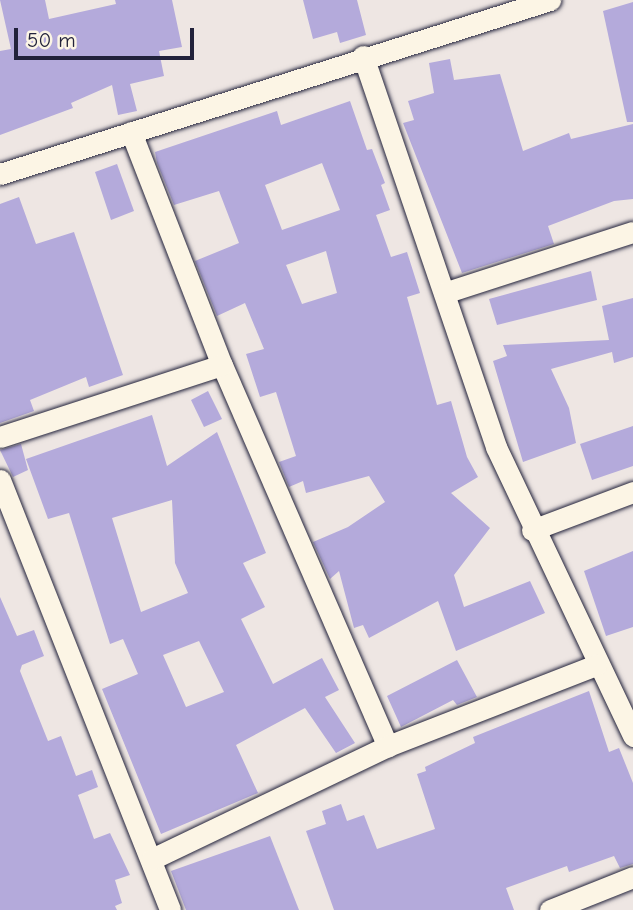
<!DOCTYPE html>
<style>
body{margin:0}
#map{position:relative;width:633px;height:910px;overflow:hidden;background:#eee6e3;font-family:"Comic Neue",sans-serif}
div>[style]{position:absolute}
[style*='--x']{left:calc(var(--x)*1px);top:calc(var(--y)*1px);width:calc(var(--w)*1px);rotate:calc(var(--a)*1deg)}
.building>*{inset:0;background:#b4aadb}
.roads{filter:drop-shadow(0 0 2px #22223b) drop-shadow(0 0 2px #22223b)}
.minor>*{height:21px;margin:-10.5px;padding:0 10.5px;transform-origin:10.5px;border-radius:10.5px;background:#fcf5e5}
span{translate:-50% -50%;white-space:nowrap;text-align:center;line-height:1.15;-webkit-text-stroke:5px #fcf5e5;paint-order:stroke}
.scale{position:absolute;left:14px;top:28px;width:180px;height:32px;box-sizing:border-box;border:4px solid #22223b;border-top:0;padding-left:9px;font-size:21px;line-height:24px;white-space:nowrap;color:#22223b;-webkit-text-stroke:5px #fcf5e5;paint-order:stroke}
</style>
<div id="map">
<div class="building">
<i style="clip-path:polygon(0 0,45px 0,49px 19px,116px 4px,115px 0,172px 0,182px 47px,159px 51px,164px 76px,130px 84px,137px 111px,118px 115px,112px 85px,71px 103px,73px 108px,0 135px,0 51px,11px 49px)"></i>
<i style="clip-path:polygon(303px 0,357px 0,366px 35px,340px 43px,337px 32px,313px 39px)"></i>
<i style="clip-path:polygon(633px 2px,633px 122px,627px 122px,603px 11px)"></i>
<i style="clip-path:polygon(450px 59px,454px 80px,500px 74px,523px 151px,569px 133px,571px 139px,633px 124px,633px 199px,614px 201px,548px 226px,554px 244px,462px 273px,403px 123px,414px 120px,408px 101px,434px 93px,429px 63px)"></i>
<i style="clip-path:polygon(evenodd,350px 101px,367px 150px,372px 149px,385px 183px,381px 185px,390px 210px,376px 215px,391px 257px,407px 252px,420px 293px,407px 297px,437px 405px,451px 401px,467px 457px,478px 477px,451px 493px,490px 528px,454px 575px,464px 607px,530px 581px,545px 613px,456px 651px,438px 601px,369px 638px,363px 625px,354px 628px,339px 571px,330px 579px,313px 542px,348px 527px,385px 502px,369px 476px,306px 493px,303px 481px,289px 487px,279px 462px,296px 456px,276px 392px,260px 397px,246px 354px,264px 349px,245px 303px,217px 316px,195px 261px,239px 243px,219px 191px,174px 205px,157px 163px,155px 152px,277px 111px,281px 125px,350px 101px,322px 163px,340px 210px,282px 230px,265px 185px,322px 163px,350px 101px,326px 251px,337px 293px,302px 304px,286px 265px,326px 251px)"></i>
<i style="clip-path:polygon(117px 164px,134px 211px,111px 220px,95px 172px)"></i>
<i style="clip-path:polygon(19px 197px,36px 244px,74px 232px,123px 375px,89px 387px,86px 377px,30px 400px,34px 411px,0 423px,0 204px)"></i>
<i style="clip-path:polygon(591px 271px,597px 300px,497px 325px,489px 299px)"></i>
<i style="clip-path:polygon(633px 298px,633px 357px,614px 363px,612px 352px,551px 369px,569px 408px,576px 443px,523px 462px,493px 361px,507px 356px,503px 345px,609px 340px,602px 306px)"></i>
<i style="clip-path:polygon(208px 391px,222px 419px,204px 427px,191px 400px)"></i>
<i style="clip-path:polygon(evenodd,152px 415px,167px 466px,217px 432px,266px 553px,243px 563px,265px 607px,241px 619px,273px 684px,322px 658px,339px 690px,325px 697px,355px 743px,336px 753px,305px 708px,236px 745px,258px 793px,161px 834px,102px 689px,138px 674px,123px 639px,110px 644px,69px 513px,48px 519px,26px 459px,152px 415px,172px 500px,175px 563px,188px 593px,141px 612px,112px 518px,172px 500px,152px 415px,199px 641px,224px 692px,186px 707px,163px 655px,199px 641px)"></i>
<i style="clip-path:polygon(633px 426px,633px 466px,592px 480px,580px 444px)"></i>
<i style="clip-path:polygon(21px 444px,28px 470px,13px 477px,0 450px)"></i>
<i style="clip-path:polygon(633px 551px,633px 627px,606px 636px,584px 571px)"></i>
<i style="clip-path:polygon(0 597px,17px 636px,34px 630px,44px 656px,22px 665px,20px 671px,48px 741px,61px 736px,76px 776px,92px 770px,98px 787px,78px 795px,94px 839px,110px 833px,130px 875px,115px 880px,122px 903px,115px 906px,117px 910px,0 910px)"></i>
<i style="clip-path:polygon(457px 660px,477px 697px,457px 705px,453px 700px,401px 727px,387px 696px)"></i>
<i style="clip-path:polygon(589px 691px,609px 752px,619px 748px,633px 783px,633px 864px,620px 868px,614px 856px,569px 872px,567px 866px,506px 888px,514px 910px,334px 910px,306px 831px,326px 824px,322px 811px,341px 804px,347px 821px,364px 815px,377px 849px,435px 829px,417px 774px,426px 771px,425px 767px,475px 743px,473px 737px)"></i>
<i style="clip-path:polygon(270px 836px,299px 910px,186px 910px,171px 871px)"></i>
</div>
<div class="roads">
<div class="minor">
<i style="--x:363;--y:56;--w:413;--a:71.2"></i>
<i style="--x:496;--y:447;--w:320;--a:64.6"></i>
<i style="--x:131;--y:132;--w:250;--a:68.7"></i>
<i style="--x:222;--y:365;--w:416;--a:66.5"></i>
<i style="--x:0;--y:174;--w:577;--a:-17.56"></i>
<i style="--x:447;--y:292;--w:195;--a:-17.9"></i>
<i style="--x:0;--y:437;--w:233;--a:-18"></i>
<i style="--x:0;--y:480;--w:462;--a:68.4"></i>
<i style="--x:532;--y:530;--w:108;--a:-20.6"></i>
<i style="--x:152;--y:859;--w:262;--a:-25.6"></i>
<i style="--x:388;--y:746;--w:223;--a:-21.3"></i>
<i style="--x:550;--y:910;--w:89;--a:-21.7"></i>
</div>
</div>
<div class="scale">50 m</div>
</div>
